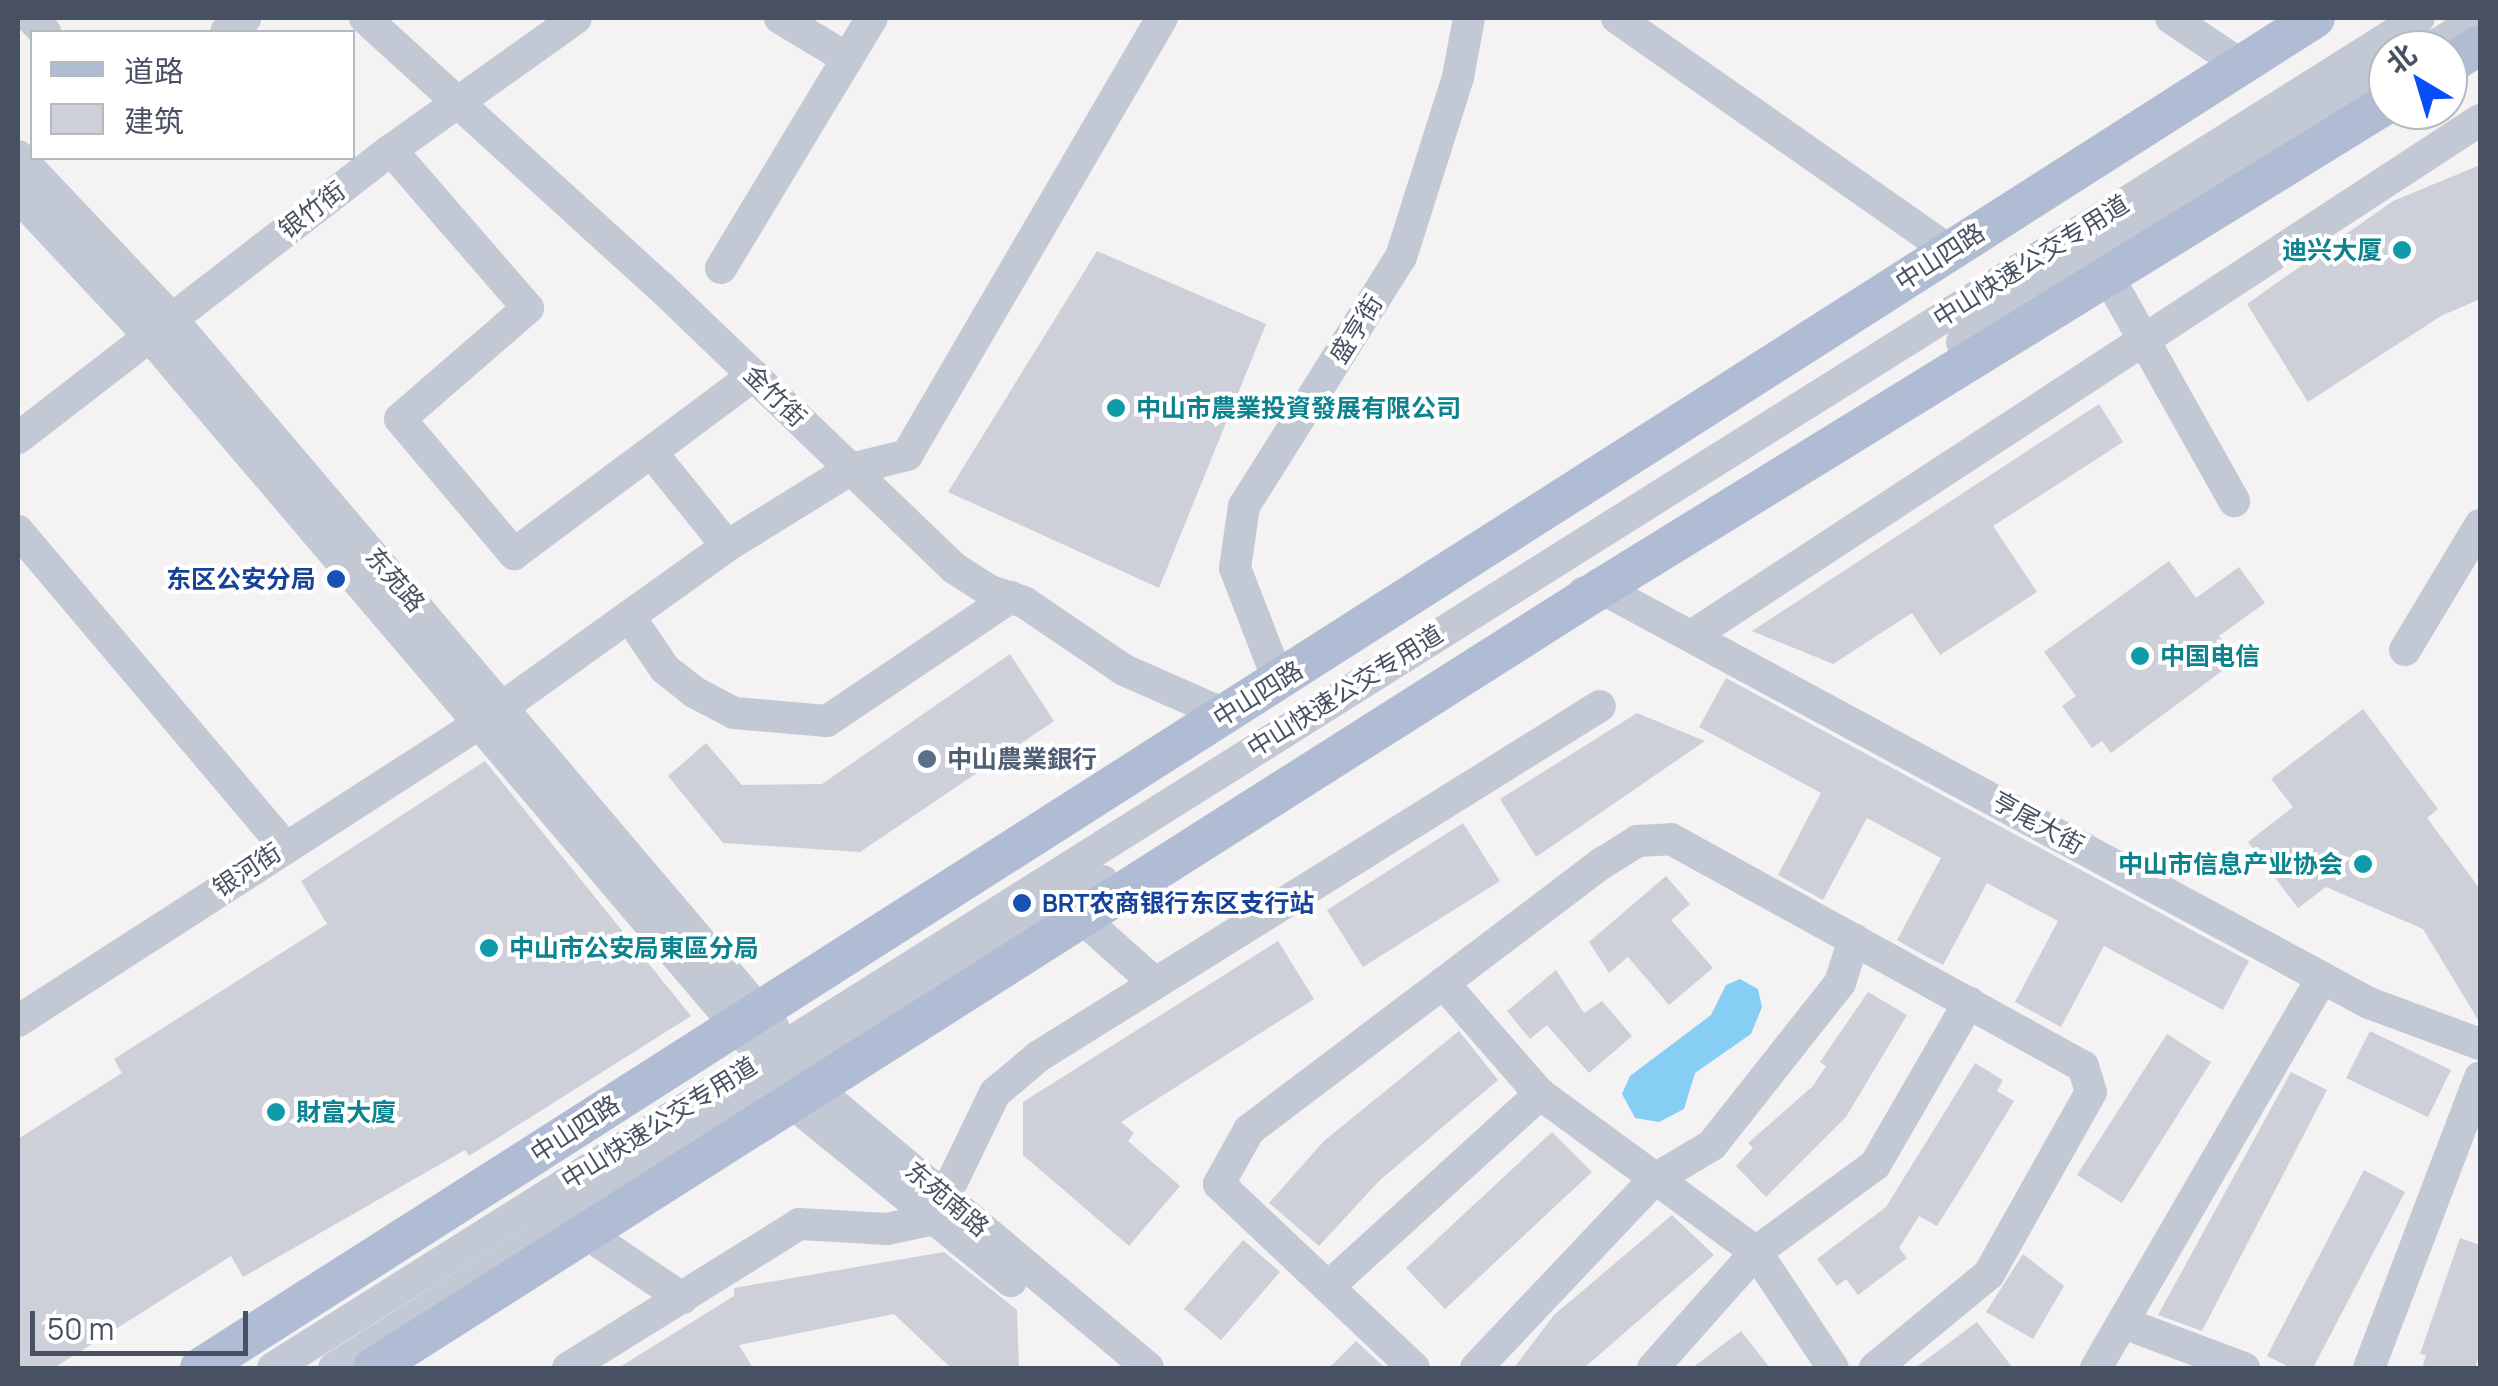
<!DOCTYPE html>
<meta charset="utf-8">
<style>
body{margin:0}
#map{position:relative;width:2498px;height:1386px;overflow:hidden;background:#f4f2f2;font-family:Manrope,"Noto Sans SC",sans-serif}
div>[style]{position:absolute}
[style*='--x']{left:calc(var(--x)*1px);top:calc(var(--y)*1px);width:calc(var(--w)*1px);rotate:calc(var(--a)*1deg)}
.water>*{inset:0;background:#87cef5}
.building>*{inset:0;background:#cdd0d8}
.minor>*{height:32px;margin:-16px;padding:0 16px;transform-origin:16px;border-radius:16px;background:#c2c9d4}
.major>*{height:40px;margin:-20px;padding:0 20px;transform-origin:20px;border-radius:20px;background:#afbcd3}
.dots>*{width:28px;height:28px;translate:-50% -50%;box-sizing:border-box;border:5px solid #fff;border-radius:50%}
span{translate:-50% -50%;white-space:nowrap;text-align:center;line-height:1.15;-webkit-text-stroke:8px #fff;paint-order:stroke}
.street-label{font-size:25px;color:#475162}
.culture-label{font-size:25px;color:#0d838f;font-weight:700}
.right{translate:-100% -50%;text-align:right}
.left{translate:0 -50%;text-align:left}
.transit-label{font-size:25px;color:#164399;font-weight:700}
.service-label{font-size:25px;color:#4e5e75;font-weight:700}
.frame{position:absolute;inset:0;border:20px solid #475162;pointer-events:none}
.legend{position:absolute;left:30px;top:30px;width:325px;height:130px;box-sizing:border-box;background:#fff;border:2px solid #b5b9c0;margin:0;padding:12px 18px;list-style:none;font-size:30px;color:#475162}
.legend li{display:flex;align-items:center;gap:20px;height:50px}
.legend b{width:50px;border:2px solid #b5b9c0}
.north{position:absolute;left:2368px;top:30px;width:100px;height:100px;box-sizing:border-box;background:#fff;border:2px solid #b5b9c0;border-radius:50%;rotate:322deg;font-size:28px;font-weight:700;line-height:40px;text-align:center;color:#475162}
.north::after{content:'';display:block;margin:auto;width:35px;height:45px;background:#084ef8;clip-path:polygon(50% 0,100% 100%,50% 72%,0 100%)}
.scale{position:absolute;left:30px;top:1311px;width:218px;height:45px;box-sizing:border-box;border:5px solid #475162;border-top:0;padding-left:12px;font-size:30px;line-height:35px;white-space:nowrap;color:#475162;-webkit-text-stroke:8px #fff;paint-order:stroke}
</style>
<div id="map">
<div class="water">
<i style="clip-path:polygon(1740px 979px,1758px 989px,1762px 1007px,1751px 1034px,1695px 1073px,1684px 1109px,1659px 1122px,1635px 1118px,1622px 1094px,1630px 1076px,1711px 1015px,1726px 985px)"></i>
</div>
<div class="building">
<i style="clip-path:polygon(2480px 165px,2480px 299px,2441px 316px,2308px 402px,2247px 304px,2393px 201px)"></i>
<i style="clip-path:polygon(1097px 251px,1266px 324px,1159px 588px,948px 492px)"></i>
<i style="clip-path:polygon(2099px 404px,2123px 442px,1993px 526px,2037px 592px,1940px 655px,1912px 613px,1833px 664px,1752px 631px)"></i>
<i style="clip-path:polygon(2169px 561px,2196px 598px,2239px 567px,2265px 603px,2219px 636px,2237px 660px,2111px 753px,2102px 741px,2092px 748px,2062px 706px,2076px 696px,2044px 652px)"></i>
<i style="clip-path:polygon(1010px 654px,1054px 721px,860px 852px,723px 843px,668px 776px,706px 743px,742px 785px,822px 784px)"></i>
<i style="clip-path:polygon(1726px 678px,2249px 961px,2223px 1010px,2104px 946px,2061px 1027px,2015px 1002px,2058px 921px,1987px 883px,1943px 965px,1916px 951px,1897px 940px,1941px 858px,1867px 818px,1823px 900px,1778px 875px,1821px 793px,1699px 727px)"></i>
<i style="clip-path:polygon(2363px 709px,2438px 809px,2427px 818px,2480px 889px,2480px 1023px,2423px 929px,2326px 887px,2298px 908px,2248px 842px,2293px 807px,2271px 779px)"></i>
<i style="clip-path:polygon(1637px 713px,1705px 741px,1536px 857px,1500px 799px)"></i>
<i style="clip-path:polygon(485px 761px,691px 1016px,469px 1156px,465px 1150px,243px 1277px,231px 1256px,54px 1368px,18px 1368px,18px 1139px,122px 1073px,114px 1059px,327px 924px,301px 881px)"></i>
<i style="clip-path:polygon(1463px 823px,1500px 881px,1363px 967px,1327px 910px)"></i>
<i style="clip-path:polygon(1666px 876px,1690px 904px,1671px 920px,1713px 968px,1669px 1005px,1628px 957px,1609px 973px,1589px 942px)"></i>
<i style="clip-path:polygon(1278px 941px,1314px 999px,1121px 1122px,1134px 1133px,1128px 1141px,1180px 1186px,1129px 1246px,1023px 1155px,1023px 1102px)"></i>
<i style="clip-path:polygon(1556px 970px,1584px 1013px,1602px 1001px,1632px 1036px,1589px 1073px,1547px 1025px,1530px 1039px,1507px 1011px)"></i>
<i style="clip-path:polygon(1868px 992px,1907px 1015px,1846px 1117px,1766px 1197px,1736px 1166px,1753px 1148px,1748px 1143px,1813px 1086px,1826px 1066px,1820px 1062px)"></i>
<i style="clip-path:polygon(1459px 1031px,1498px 1080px,1379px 1181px,1319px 1246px,1269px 1203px,1324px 1141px)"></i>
<i style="clip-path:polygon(2370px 1031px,2451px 1070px,2428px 1117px,2346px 1078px)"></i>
<i style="clip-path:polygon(2167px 1034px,2211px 1062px,2122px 1203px,2077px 1175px)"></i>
<i style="clip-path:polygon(1975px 1063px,2003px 1080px,1997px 1091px,2014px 1101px,1969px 1175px,1937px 1226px,1919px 1216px,1899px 1248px,1907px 1258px,1858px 1295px,1846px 1279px,1837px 1286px,1817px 1259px,1886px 1207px)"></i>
<i style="clip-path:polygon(2291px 1072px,2327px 1090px,2202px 1331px,2158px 1315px)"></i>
<i style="clip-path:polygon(1552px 1132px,1592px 1172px,1445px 1309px,1406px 1268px)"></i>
<i style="clip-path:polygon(2364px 1170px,2405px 1192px,2313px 1368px,2291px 1368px,2267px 1356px)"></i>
<i style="clip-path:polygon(1672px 1215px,1714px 1255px,1584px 1368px,1514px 1368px,1554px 1315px)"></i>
<i style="clip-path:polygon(2460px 1238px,2480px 1245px,2480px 1351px,2475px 1368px,2422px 1368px,2426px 1355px,2420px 1354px)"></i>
<i style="clip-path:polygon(1243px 1240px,1280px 1272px,1221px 1340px,1184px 1309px)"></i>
<i style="clip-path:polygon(944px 1252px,1017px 1310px,1019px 1368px,951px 1368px,894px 1314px,739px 1345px,753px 1368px,618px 1368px,734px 1296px,734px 1288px)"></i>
<i style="clip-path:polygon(2023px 1254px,2064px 1286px,2033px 1339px,1986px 1312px)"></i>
<i style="clip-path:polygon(1977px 1322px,2013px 1368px,1915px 1368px)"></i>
<i style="clip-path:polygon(1741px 1331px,1770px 1368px,1692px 1368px)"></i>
<i style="clip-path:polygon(1356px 1341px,1385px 1368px,1329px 1368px)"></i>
</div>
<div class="minor">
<i style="--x:31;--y:18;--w:20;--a:45"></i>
<i style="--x:365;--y:18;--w:399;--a:42.3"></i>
<i style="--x:660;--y:286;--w:407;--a:43.8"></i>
<i style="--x:954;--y:568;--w:43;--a:32.6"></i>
<i style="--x:990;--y:591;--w:36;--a:18"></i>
<i style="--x:1024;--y:602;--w:121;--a:34.2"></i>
<i style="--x:1124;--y:670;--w:109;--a:23.7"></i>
<i style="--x:780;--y:18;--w:79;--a:31.1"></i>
<i style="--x:1617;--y:18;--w:406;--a:35"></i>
<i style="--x:2171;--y:18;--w:84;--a:33.9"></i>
<i style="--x:226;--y:32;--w:24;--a:-36"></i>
<i style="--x:2428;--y:50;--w:61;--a:-31.6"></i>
<i style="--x:391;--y:150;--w:209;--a:49.1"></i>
<i style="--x:528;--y:308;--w:169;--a:139.1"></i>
<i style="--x:400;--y:419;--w:177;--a:49.8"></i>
<i style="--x:514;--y:554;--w:299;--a:-36.7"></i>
<i style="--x:18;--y:156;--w:221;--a:46.6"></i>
<i style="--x:170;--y:317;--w:932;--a:49.66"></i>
<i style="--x:18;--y:196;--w:193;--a:46.9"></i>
<i style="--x:150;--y:337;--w:927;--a:49.59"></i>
<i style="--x:721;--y:268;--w:292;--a:-58.9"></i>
<i style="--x:2109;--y:278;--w:256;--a:60.7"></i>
<i style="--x:1962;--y:342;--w:503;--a:-32.08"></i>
<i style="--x:18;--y:438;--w:471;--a:-37.7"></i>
<i style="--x:391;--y:150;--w:227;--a:-35.5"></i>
<i style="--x:652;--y:453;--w:119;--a:51.1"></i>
<i style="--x:18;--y:531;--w:412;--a:49.8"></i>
<i style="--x:1583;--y:593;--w:19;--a:-16"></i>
<i style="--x:1601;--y:588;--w:873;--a:28.39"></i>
<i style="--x:2369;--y:1003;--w:118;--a:20.3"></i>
<i style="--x:629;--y:616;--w:64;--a:55.8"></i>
<i style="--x:665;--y:669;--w:37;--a:38"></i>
<i style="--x:694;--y:692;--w:45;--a:27.7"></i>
<i style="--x:734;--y:713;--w:93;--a:4.9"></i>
<i style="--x:827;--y:721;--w:222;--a:-34"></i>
<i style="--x:1693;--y:635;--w:941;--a:-33.2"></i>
<i style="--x:2405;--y:650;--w:146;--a:-59"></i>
<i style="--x:1279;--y:682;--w:122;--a:-111.1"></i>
<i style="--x:1235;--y:568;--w:63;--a:-81.7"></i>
<i style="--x:1244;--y:506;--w:294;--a:-57.8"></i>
<i style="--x:1401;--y:257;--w:189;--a:-72.4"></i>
<i style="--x:1458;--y:77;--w:60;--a:-79.4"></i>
<i style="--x:1082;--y:918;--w:98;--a:41.7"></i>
<i style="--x:1443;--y:983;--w:147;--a:48.9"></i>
<i style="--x:1540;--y:1094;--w:268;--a:36.2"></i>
<i style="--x:1756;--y:1252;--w:139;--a:56.4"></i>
<i style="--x:18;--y:1021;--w:550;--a:-32.82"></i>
<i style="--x:480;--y:723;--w:304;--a:-35.6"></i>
<i style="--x:727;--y:546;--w:146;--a:-31.8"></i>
<i style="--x:851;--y:469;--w:58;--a:-14"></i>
<i style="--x:907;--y:455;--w:506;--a:-59.74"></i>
<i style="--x:800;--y:1068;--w:20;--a:57"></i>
<i style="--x:811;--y:1085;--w:440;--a:40"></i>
<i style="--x:778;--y:1084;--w:21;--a:55"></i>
<i style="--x:790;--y:1101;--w:285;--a:39.2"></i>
<i style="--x:587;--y:1234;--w:115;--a:34"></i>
<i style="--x:1328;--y:1287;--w:287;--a:-42.3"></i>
<i style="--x:2126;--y:1324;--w:126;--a:20.4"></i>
<i style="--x:273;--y:1368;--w:2535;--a:-32.17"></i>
<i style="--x:334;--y:1368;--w:910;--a:-32.35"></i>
<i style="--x:568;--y:1368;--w:272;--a:-31.9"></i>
<i style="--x:799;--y:1224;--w:88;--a:3.3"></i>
<i style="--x:887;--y:1229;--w:48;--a:-12"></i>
<i style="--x:934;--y:1219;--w:140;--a:-64.2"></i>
<i style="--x:995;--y:1093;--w:57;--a:-40.1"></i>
<i style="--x:1039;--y:1056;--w:661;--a:-31.96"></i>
<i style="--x:1414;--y:1368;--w:268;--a:-136.7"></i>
<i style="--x:1219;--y:1184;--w:62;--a:-60.9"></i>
<i style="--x:1249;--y:1130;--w:445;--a:-37.1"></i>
<i style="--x:1604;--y:862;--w:39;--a:-32"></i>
<i style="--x:1637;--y:841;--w:34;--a:-3"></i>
<i style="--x:1671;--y:839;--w:470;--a:28.9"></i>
<i style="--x:2083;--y:1066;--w:27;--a:73"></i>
<i style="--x:2091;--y:1092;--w:209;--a:119.3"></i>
<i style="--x:1989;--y:1274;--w:148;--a:140.5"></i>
<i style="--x:1476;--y:1368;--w:260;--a:-46.6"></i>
<i style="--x:1655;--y:1179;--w:66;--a:-30.8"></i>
<i style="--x:1712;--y:1145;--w:206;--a:-51.7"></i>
<i style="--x:1840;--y:983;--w:46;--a:-72.3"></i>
<i style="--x:1653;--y:1368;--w:155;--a:-48.4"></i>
<i style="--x:1756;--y:1252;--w:147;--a:-36.2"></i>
<i style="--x:1875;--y:1165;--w:188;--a:-60"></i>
<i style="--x:2096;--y:1368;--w:451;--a:-59.9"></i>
<i style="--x:2369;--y:1368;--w:311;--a:-69.1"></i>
</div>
<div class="major">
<i style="--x:2448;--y:65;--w:38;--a:-32"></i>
<i style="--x:200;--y:1368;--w:2509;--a:-32.55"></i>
<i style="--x:373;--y:1368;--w:1455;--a:-32.42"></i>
<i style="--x:1601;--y:588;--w:924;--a:-31.64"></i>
</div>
<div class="dots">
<i style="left:2402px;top:250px;background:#0f9aa8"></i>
<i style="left:1116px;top:408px;background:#0f9aa8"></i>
<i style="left:336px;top:579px;background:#1a4fb4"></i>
<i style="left:2140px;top:656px;background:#0f9aa8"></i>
<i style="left:927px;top:759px;background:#5c6f8a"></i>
<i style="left:2363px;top:864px;background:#0f9aa8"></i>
<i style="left:1022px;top:903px;background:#1a4fb4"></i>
<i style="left:489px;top:948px;background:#0f9aa8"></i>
<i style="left:276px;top:1112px;background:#0f9aa8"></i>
</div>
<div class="street-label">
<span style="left:312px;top:210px;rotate:-37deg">银竹街</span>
<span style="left:1940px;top:257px;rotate:-33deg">中山四路</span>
<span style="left:2031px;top:261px;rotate:-32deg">中山快速公交专用道</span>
<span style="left:1356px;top:329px;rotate:-58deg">盛亨街</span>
<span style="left:775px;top:396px;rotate:44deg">金竹街</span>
<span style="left:395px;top:580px;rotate:49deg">东苑路</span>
<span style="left:1345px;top:691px;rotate:-32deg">中山快速公交专用道</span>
<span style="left:1258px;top:694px;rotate:-32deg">中山四路</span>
<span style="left:2038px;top:823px;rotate:29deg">亨尾大街</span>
<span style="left:247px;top:870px;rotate:-33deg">银河街</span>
<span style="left:659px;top:1123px;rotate:-32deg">中山快速公交专用道</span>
<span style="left:575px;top:1129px;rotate:-33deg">中山四路</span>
<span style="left:947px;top:1199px;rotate:40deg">东苑南路</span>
</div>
<div class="culture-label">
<span class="right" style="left:2382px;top:250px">迪兴大厦</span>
<span class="left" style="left:1136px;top:408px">中山市農業投資發展有限公司</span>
<span class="left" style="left:2160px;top:656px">中国电信</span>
<span class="right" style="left:2343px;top:864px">中山市信息产业协会</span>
<span class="left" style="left:509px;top:948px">中山市公安局東區分局</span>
<span class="left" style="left:296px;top:1112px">財富大廈</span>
</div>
<div class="transit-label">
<span class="right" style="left:316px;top:579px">东区公安分局</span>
<span class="left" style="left:1042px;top:903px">BRT农商银行东区支行站</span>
</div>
<div class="service-label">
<span class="left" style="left:947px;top:759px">中山農業銀行</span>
</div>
<div class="frame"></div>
<ul class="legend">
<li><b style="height:12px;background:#afbcd3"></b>道路</li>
<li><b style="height:28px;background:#cdd0d8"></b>建筑</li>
</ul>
<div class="north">北</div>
<div class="scale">50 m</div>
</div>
